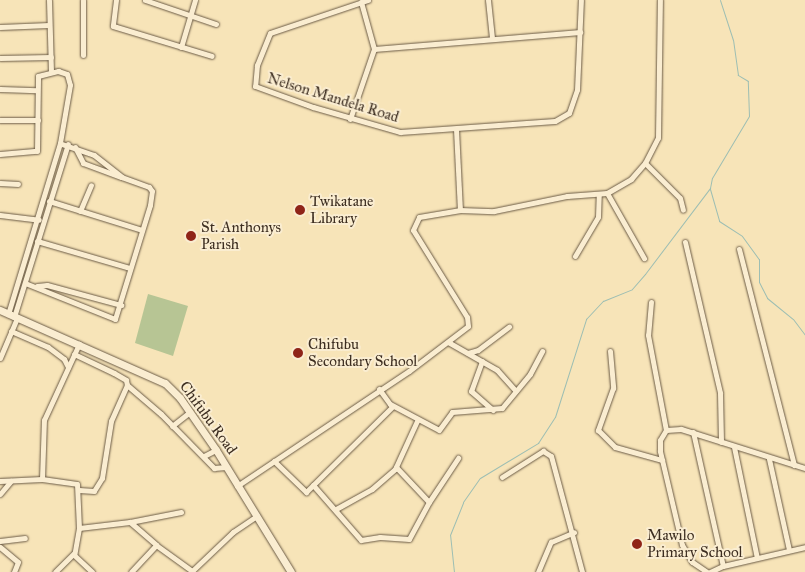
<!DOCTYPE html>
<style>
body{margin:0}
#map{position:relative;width:805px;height:572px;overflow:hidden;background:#f7e4b8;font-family:"IM FELL Great Primer",serif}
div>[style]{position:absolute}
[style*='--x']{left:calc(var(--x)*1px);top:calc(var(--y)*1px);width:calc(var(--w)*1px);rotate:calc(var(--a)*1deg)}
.green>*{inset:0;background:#b7c594}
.stream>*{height:1px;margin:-0.5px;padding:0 0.5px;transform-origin:0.5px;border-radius:0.5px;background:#9dbeb3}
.roads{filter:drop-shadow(0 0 1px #6b5b46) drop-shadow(0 0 1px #6b5b46)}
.street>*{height:5px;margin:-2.5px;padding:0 2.5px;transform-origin:2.5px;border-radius:2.5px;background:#faedd1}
.secondary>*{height:7px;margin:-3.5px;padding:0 3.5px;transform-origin:3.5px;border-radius:3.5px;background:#faedd1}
.dots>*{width:14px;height:14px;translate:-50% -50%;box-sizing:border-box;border:2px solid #faedd1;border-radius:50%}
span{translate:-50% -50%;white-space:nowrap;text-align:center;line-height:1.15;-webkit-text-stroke:4px #faedd1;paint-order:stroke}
.street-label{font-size:15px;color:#3c2d20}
.poi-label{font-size:15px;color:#3c2d20}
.left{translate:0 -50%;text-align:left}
</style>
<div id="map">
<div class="green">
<i style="clip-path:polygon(148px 294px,188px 306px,173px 356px,135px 343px)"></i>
</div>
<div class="stream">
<i style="--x:710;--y:189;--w:33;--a:74"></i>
<i style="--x:719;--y:221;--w:27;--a:33"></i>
<i style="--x:742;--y:236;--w:29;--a:54"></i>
<i style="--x:759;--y:259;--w:23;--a:90"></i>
<i style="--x:759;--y:282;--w:18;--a:63"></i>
<i style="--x:767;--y:298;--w:33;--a:39"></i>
<i style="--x:793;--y:319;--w:20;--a:53"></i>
<i style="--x:454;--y:572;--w:37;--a:-96"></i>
<i style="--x:450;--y:535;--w:35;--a:-68"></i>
<i style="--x:463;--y:502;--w:29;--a:-55"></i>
<i style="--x:480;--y:478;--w:68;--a:-31.1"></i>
<i style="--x:538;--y:443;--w:31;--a:-57"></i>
<i style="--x:555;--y:417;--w:103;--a:-72.4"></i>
<i style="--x:586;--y:319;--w:25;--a:-47"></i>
<i style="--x:603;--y:301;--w:31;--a:-22"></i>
<i style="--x:632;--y:289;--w:20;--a:-49"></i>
<i style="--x:645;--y:274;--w:108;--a:-52.9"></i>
<i style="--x:710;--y:188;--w:10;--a:-79"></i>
<i style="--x:712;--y:178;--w:72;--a:-59.2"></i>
<i style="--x:749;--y:116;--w:35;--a:-92"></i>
<i style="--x:748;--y:81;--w:12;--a:-149"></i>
<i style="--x:738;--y:75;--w:35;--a:-98"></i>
<i style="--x:733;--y:40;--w:42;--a:-108"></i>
</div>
<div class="roads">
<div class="street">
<i style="--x:49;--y:0;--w:72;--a:88.4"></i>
<i style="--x:83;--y:0;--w:55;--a:90"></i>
<i style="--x:116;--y:0;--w:26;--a:97"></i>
<i style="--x:113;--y:26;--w:103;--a:16.9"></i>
<i style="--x:145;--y:0;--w:75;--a:18.7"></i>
<i style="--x:368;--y:0;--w:103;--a:161.4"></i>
<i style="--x:270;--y:33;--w:35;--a:112"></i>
<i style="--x:257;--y:65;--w:21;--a:95"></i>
<i style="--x:255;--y:86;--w:62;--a:19.9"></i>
<i style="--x:313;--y:107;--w:91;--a:16"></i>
<i style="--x:400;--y:132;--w:155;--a:-4.1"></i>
<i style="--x:555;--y:121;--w:16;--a:-30"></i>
<i style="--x:569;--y:113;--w:24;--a:-71"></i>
<i style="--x:577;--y:90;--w:90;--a:-87.5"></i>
<i style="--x:488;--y:0;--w:39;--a:84"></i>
<i style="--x:361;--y:2;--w:49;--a:74.5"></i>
<i style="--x:0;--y:27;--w:49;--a:-2.3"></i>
<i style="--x:181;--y:47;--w:49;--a:-73.4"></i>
<i style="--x:0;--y:58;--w:51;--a:-1.1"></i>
<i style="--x:0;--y:89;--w:37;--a:2"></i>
<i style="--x:350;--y:119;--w:74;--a:-71.1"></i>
<i style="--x:374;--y:49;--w:207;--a:-4.7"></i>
<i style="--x:0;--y:120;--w:38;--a:0"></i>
<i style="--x:456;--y:129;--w:81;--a:87.2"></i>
<i style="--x:75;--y:147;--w:18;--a:63"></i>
<i style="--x:83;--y:163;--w:40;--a:20.2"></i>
<i style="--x:0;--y:154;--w:37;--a:-5"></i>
<i style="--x:37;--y:151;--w:75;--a:-89.2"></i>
<i style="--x:38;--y:76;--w:21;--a:-14"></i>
<i style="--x:58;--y:71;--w:9;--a:18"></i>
<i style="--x:67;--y:74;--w:11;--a:75"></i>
<i style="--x:70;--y:85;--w:59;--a:99.8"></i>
<i style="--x:60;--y:143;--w:179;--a:106.9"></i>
<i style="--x:645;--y:163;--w:49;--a:45"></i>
<i style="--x:680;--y:198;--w:12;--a:76"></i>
<i style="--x:0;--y:183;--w:18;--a:3"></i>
<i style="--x:607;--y:193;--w:75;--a:60.4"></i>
<i style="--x:49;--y:201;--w:97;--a:17.3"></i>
<i style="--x:80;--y:211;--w:28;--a:-67"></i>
<i style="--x:0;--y:215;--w:39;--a:7"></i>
<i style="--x:37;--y:241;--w:97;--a:16.2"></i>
<i style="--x:685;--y:242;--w:155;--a:76.9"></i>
<i style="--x:720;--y:393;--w:49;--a:88.8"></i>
<i style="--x:739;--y:249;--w:223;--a:75.7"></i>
<i style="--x:575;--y:256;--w:45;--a:-59.5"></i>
<i style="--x:598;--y:217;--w:23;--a:-88"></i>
<i style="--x:25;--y:283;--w:97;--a:21.8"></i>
<i style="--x:115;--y:319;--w:119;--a:-72.9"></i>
<i style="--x:150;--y:205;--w:14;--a:-82"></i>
<i style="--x:152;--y:191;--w:5;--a:-127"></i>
<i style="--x:149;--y:187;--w:29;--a:-160"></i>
<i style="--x:122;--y:177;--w:36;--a:-142"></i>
<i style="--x:94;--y:155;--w:36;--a:-161"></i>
<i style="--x:37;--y:286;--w:10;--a:-6"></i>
<i style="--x:47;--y:285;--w:77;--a:15.1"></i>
<i style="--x:651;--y:302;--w:33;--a:95"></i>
<i style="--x:648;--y:335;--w:97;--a:79.3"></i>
<i style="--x:14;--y:317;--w:181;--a:-72.7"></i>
<i style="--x:11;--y:331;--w:40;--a:23.4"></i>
<i style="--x:48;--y:347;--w:20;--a:37"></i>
<i style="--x:64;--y:359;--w:9;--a:63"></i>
<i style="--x:448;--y:342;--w:56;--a:29.7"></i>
<i style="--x:497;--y:370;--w:28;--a:48"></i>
<i style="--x:610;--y:351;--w:37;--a:85"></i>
<i style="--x:613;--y:388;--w:45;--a:109.7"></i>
<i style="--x:598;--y:430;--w:24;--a:45"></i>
<i style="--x:615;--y:447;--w:49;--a:15.5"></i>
<i style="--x:468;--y:353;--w:10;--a:-17"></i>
<i style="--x:478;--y:350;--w:39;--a:-37"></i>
<i style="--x:74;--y:354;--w:44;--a:25.4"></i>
<i style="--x:114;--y:373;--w:14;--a:30"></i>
<i style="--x:126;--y:380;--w:5;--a:79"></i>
<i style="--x:127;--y:385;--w:39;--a:114"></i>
<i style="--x:111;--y:421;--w:58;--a:99"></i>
<i style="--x:102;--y:478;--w:15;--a:122"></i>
<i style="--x:94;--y:491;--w:15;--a:-176"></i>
<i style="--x:0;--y:358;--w:43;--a:-67"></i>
<i style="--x:482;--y:361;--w:32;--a:110"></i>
<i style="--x:471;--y:391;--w:29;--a:41"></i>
<i style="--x:127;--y:385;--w:45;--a:40.5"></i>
<i style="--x:161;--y:414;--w:76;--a:45.5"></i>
<i style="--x:214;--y:468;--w:12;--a:-5"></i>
<i style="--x:379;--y:389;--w:19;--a:54"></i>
<i style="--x:390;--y:404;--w:55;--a:28"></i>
<i style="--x:439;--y:430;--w:22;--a:-54"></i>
<i style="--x:452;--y:412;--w:50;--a:-4.6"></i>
<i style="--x:502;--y:408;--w:44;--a:-50.5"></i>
<i style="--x:530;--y:374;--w:26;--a:-62"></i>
<i style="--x:172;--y:426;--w:23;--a:-38"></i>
<i style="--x:693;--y:432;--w:137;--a:77.4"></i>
<i style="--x:734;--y:447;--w:113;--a:78.3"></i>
<i style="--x:204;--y:456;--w:13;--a:-27"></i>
<i style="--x:769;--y:459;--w:93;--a:77.6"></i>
<i style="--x:274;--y:461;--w:45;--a:44.1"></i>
<i style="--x:306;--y:492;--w:122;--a:-44.7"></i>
<i style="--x:396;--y:467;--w:48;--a:46.7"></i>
<i style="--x:429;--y:502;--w:53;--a:-56.6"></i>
<i style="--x:502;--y:477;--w:49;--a:-32.4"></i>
<i style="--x:543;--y:451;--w:9;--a:32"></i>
<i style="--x:551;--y:456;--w:120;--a:75"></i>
<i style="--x:42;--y:479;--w:35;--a:8"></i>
<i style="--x:77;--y:484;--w:44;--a:87.4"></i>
<i style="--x:79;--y:528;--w:27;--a:100"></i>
<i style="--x:74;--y:555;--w:25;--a:43"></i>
<i style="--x:0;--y:481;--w:42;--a:-2.7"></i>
<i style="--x:42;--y:479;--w:59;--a:-88.1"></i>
<i style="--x:44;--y:420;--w:84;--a:-65.3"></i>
<i style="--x:313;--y:485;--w:73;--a:48.9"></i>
<i style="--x:361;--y:540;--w:19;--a:-9"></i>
<i style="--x:380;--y:537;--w:29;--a:4"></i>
<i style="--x:409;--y:539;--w:42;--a:-61.6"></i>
<i style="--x:237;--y:486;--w:207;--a:-33.8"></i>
<i style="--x:409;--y:371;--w:74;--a:-37.3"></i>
<i style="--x:468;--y:326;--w:9;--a:-96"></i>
<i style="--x:467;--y:317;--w:102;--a:-121.8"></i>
<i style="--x:413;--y:230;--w:14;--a:-65"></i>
<i style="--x:419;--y:217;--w:42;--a:-9.7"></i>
<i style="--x:460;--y:210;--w:34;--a:2"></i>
<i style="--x:494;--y:211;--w:75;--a:-11.6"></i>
<i style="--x:567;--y:196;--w:40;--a:-4.3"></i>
<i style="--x:607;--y:193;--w:28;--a:-30"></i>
<i style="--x:631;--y:179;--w:21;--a:-49"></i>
<i style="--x:645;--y:163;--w:28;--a:-63"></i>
<i style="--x:658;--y:138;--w:138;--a:-89.2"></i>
<i style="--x:0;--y:494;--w:17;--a:-50"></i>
<i style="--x:336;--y:509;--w:41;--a:-29.1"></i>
<i style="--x:372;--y:489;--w:30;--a:-41"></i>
<i style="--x:395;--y:469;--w:53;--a:-65.4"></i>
<i style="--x:130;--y:522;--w:52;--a:-11.1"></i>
<i style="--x:79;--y:528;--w:51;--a:-6.7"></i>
<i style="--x:130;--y:522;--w:35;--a:41"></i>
<i style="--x:0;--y:541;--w:25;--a:-7"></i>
<i style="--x:0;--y:547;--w:23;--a:40"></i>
<i style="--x:18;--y:562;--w:11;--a:112"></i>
<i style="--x:55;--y:572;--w:27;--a:-45"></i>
<i style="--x:131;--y:572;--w:37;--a:-47"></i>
<i style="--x:156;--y:545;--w:44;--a:35.8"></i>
<i style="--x:191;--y:572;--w:58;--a:-43.6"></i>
<i style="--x:233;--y:532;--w:29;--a:-34"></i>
<i style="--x:538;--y:572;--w:33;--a:-67"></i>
<i style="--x:551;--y:542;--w:25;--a:-23"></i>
<i style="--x:707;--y:572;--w:18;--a:-146"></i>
<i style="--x:692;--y:562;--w:20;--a:-120"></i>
<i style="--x:682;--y:545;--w:97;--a:-103.2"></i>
<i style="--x:660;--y:451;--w:11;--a:-90"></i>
<i style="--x:660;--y:440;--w:12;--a:-59"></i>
<i style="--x:666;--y:430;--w:15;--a:-4"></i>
<i style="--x:681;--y:429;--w:130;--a:17.5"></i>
<i style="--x:710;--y:572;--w:14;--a:-25"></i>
<i style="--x:723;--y:566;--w:84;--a:-13"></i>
</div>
<div class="secondary">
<i style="--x:0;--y:310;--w:180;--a:23.9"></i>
<i style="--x:165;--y:383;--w:21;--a:45"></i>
<i style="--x:180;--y:398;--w:63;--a:55.3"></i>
<i style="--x:216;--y:450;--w:143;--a:58.4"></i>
</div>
</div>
<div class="dots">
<i style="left:300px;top:210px;background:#8f2418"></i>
<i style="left:191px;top:236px;background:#8f2418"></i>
<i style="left:298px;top:353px;background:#8f2418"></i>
<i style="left:637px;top:544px;background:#8f2418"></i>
</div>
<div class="street-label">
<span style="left:333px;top:98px;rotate:17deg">Nelson Mandela Road</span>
<span style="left:208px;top:418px;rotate:54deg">Chifubu Road</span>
</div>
<div class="poi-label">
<span class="left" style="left:310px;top:210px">Twikatane<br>Library</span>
<span class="left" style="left:201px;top:236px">St. Anthonys<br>Parish</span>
<span class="left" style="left:308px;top:353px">Chifubu<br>Secondary School</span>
<span class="left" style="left:647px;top:544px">Mawilo<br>Primary School</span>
</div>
</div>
